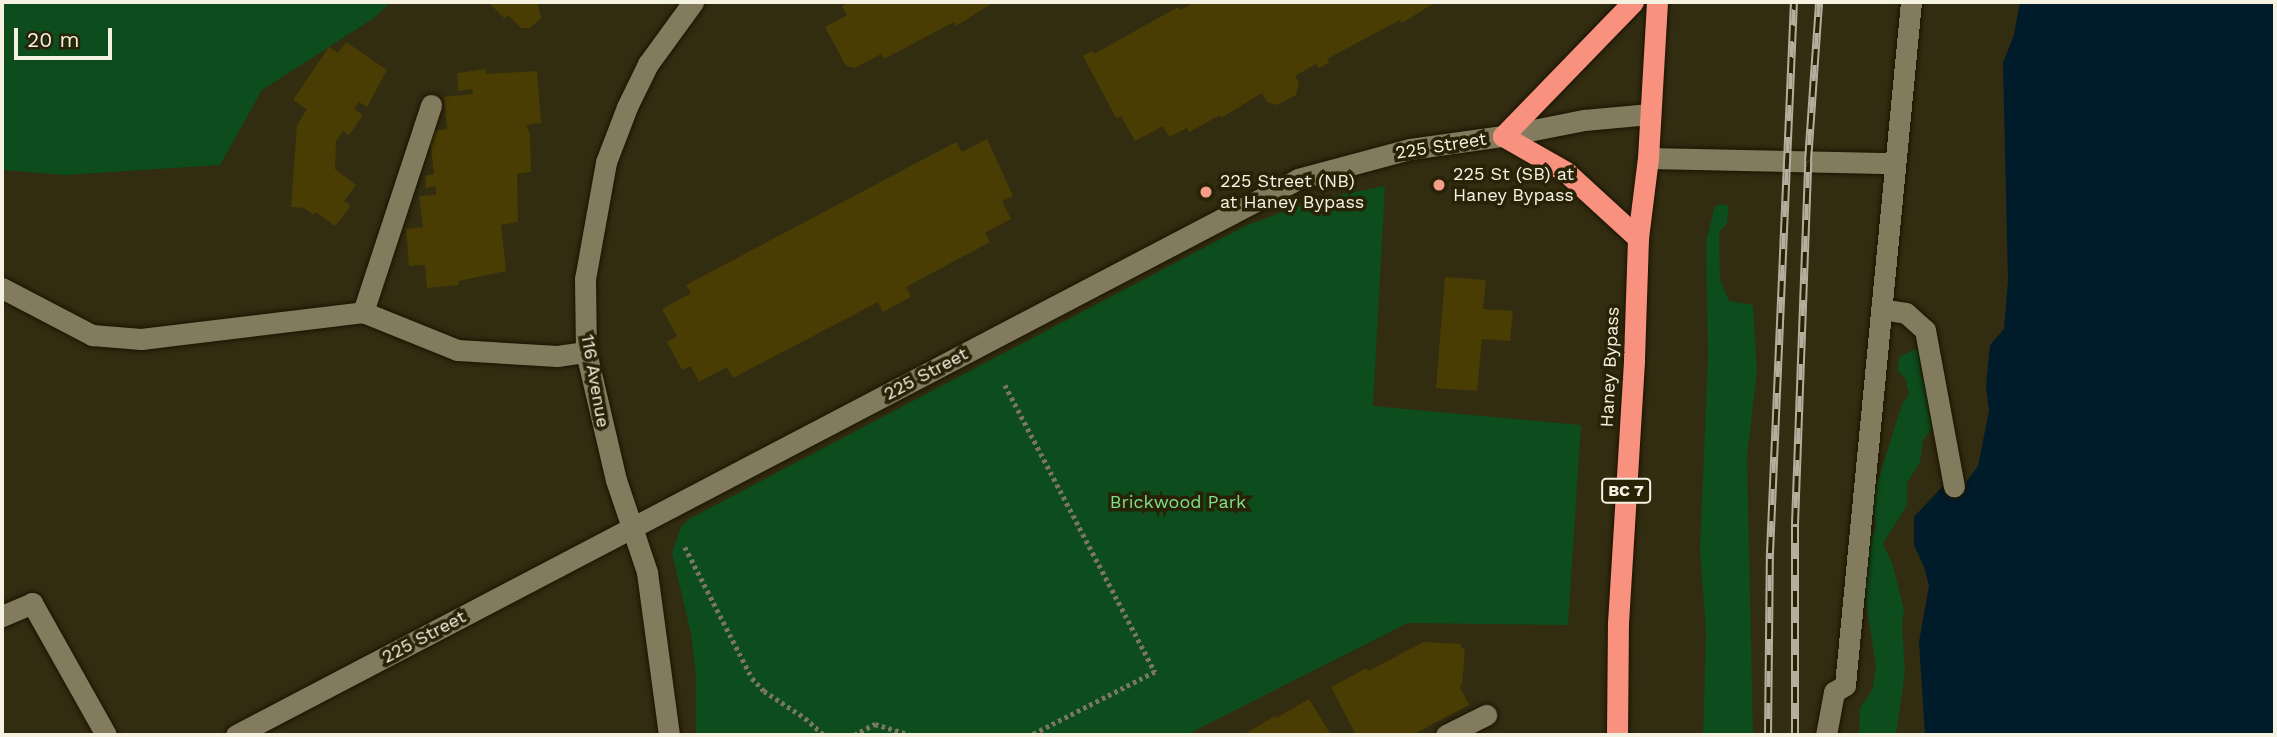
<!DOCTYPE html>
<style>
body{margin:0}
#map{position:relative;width:2277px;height:737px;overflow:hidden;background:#322c11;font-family:"Work Sans",sans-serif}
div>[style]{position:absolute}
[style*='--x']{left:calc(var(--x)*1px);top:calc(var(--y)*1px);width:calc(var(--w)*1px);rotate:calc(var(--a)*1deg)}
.green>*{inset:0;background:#0d4c1c}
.water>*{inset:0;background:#001b2a}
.building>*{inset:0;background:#493d04}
.path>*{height:4.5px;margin-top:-2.25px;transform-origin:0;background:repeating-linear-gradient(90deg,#7a765f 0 3.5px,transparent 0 7px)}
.roads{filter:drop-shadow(0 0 2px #1a1400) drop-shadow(0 0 2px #1a1400)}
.minor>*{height:21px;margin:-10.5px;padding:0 10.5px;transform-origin:10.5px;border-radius:10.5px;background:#827b5e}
.highway>*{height:21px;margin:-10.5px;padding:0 10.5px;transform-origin:10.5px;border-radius:10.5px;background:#f9917f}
.rail>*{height:8px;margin-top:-4px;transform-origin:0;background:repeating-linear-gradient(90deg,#282207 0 16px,#b3af9c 0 32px);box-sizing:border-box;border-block:2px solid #b3af9c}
.dots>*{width:19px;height:19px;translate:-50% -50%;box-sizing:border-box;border:4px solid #282207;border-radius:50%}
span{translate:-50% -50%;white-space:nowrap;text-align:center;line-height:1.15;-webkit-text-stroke:7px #282207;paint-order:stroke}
.shield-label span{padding:2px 5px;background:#282207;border:2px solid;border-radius:5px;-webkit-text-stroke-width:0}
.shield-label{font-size:16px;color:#f5f2e2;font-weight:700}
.street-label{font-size:18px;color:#f5f2e2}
.poi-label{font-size:18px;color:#f5f2e2}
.left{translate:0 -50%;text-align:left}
.park-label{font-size:18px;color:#7ee08b}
.frame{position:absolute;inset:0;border:4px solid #f5f2e2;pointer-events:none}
.scale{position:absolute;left:14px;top:28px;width:98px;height:32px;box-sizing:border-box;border:4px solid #f5f2e2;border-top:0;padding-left:9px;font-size:21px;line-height:24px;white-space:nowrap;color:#f5f2e2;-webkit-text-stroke:5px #282207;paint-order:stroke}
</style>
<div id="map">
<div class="green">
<i style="clip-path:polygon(2px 2px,391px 2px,374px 18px,262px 90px,220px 165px,65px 175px,2px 170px)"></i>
<i style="clip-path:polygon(1385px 186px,1373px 406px,1581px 425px,1568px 625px,1408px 623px,1186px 735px,696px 735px,696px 675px,691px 634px,672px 553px,681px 526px,689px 519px,1245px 226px,1318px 199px)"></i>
<i style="clip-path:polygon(1719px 204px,1729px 206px,1727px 223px,1719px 233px,1720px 280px,1729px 301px,1753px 305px,1757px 372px,1747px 456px,1753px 735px,1703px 735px,1706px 633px,1700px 549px,1708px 357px,1706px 242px,1714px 208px)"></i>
<i style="clip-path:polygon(1919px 347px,1923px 360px,1920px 370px,1926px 389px,1932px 429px,1923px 440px,1920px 462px,1907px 483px,1907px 505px,1883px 544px,1892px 562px,1904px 610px,1902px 625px,1905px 672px,1896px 735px,1859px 735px,1860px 708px,1872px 690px,1876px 666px,1866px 603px,1868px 546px,1876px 527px,1872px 500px,1902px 404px,1909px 394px,1905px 378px,1897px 370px,1899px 357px)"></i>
</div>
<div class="water">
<i style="clip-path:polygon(2020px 2px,2275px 2px,2275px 735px,1925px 735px,1919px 642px,1929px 586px,1924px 567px,1914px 545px,1914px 517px,1942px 487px,1964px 485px,1978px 466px,1989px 411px,1986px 386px,1990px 345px,2004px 329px,2008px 280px,2003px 63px,2014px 35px)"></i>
</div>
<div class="building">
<i style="clip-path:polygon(488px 2px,541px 2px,538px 5px,541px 18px,530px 28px,521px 28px,508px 15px,505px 19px)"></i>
<i style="clip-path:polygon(850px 2px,994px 2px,956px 26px,954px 22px,884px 59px,881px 54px,855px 68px,846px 66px,825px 27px,847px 15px,842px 6px)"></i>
<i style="clip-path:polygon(1196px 2px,1436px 2px,1402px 23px,1400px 20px,1327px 59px,1329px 63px,1319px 68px,1316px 64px,1295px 76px,1299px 82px,1296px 95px,1277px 105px,1267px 102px,1262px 93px,1221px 118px,1220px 115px,1189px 132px,1187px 128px,1169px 137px,1163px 126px,1135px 141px,1121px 116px,1116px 118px,1083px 56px,1092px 51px,1094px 54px,1178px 7px,1180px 10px)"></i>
<i style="clip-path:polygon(346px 42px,387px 70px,367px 107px,359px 102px,354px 109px,363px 115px,349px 135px,343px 131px,336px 141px,335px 169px,356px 185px,344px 201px,351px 206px,335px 226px,316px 212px,314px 215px,304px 208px,291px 207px,297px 125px,307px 109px,293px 100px,329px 47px,338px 53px)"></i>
<i style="clip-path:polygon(486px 69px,486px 74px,537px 71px,541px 123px,526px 125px,530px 134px,531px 172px,517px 174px,518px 222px,501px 225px,506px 271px,458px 281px,459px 285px,427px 288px,425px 265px,409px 266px,406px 229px,423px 227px,419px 196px,436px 195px,436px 186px,426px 188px,425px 176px,434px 174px,429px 131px,447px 129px,444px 97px,473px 94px,472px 89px,458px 91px,457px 73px)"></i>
<i style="clip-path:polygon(987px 139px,1013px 196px,1002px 201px,1011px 219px,985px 233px,990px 242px,906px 287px,911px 297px,883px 312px,878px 302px,733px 378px,727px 367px,699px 382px,691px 366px,682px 370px,667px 342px,677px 336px,662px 309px,691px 293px,686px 285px,956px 142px,962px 152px)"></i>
<i style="clip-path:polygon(1445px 277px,1486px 280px,1483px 309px,1513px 311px,1510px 341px,1482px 339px,1477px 391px,1436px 388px)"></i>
<i style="clip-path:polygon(1424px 642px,1461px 644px,1461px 648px,1465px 649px,1462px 686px,1459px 685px,1469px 705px,1412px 735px,1356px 735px,1331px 687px,1367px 668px,1368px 671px)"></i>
<i style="clip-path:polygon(1309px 699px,1331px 735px,1243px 735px,1275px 716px,1276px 718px)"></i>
</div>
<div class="path">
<i style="--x:1005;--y:385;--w:324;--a:62.4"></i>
<i style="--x:1155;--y:672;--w:138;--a:152.9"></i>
<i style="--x:685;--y:547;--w:147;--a:62.9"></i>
<i style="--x:752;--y:678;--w:18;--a:47"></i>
<i style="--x:764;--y:691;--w:49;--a:33.4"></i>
<i style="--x:805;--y:718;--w:25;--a:42"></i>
<i style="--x:854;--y:735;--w:24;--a:-28"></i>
<i style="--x:875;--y:724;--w:37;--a:17"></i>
</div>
<div class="roads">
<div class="minor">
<i style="--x:1648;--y:158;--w:247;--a:1.2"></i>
<i style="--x:2;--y:288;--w:102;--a:27.6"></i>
<i style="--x:92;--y:335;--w:49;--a:4.7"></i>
<i style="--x:141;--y:339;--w:224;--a:-6.9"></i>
<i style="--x:363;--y:312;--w:101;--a:22"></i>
<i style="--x:457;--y:350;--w:100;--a:3.4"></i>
<i style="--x:557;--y:356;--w:29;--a:-8"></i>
<i style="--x:1881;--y:309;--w:25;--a:9"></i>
<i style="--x:1906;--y:313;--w:25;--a:42"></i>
<i style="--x:1925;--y:330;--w:159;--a:79.5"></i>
<i style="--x:363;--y:312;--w:218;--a:-71.8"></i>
<i style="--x:2;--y:616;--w:33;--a:-23"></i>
<i style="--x:32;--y:603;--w:151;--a:60.7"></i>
<i style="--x:236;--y:735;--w:1199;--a:-27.63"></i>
<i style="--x:1298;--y:179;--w:116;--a:-15"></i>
<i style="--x:1410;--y:149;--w:94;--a:-8"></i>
<i style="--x:1503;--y:136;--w:83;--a:-11.2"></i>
<i style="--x:1584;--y:120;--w:66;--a:-5.2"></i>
<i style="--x:669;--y:735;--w:164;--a:-97.7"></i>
<i style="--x:647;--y:572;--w:97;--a:-108.6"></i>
<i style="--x:616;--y:480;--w:131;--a:-103.2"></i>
<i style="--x:586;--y:352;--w:73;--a:-90.8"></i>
<i style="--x:585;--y:279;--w:119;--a:-79.8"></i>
<i style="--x:606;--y:162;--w:59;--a:-69.1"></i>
<i style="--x:627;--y:107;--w:48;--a:-64"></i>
<i style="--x:648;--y:64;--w:77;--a:-54"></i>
<i style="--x:1446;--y:735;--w:45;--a:-26.6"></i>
<i style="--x:1826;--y:735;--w:44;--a:-79.5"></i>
<i style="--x:1834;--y:692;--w:13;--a:-32"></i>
<i style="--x:1845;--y:685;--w:686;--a:-84.48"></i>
</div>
<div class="highway">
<i style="--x:1633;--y:2;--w:187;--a:134.1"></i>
<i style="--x:1503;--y:136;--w:73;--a:29.7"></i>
<i style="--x:1566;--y:172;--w:98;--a:42.5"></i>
<i style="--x:1617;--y:735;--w:112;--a:-89.5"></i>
<i style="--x:1618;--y:623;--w:264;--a:-86.5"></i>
<i style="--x:1634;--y:359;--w:121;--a:-88.1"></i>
<i style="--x:1638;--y:238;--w:81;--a:-82.9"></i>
<i style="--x:1648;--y:158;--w:156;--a:-86.7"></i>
</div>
</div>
<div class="rail">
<i style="--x:1768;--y:735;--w:182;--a:-89.4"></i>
<i style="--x:1770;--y:553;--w:552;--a:-87.51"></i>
<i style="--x:1795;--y:735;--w:211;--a:-90"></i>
<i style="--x:1795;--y:524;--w:363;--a:-87.9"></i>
<i style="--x:1808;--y:161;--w:159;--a:-86"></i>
</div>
<div class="dots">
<i style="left:1439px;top:185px;background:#f49e89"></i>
<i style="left:1206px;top:192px;background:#f49e89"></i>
</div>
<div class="shield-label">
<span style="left:1626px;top:491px">BC 7</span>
</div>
<div class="street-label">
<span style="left:1441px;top:146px;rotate:-9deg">225 Street</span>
<span style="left:1610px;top:367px;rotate:-87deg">Haney Bypass</span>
<span style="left:926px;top:374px;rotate:-28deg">225 Street</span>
<span style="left:595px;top:381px;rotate:80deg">116 Avenue</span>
<span style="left:424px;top:637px;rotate:-28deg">225 Street</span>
</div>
<div class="poi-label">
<span class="left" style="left:1453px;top:185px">225 St (SB) at<br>Haney Bypass</span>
<span class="left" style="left:1220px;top:192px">225 Street (NB)<br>at Haney Bypass</span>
</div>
<div class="park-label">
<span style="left:1178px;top:502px">Brickwood Park</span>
</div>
<div class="frame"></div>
<div class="scale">20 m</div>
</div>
